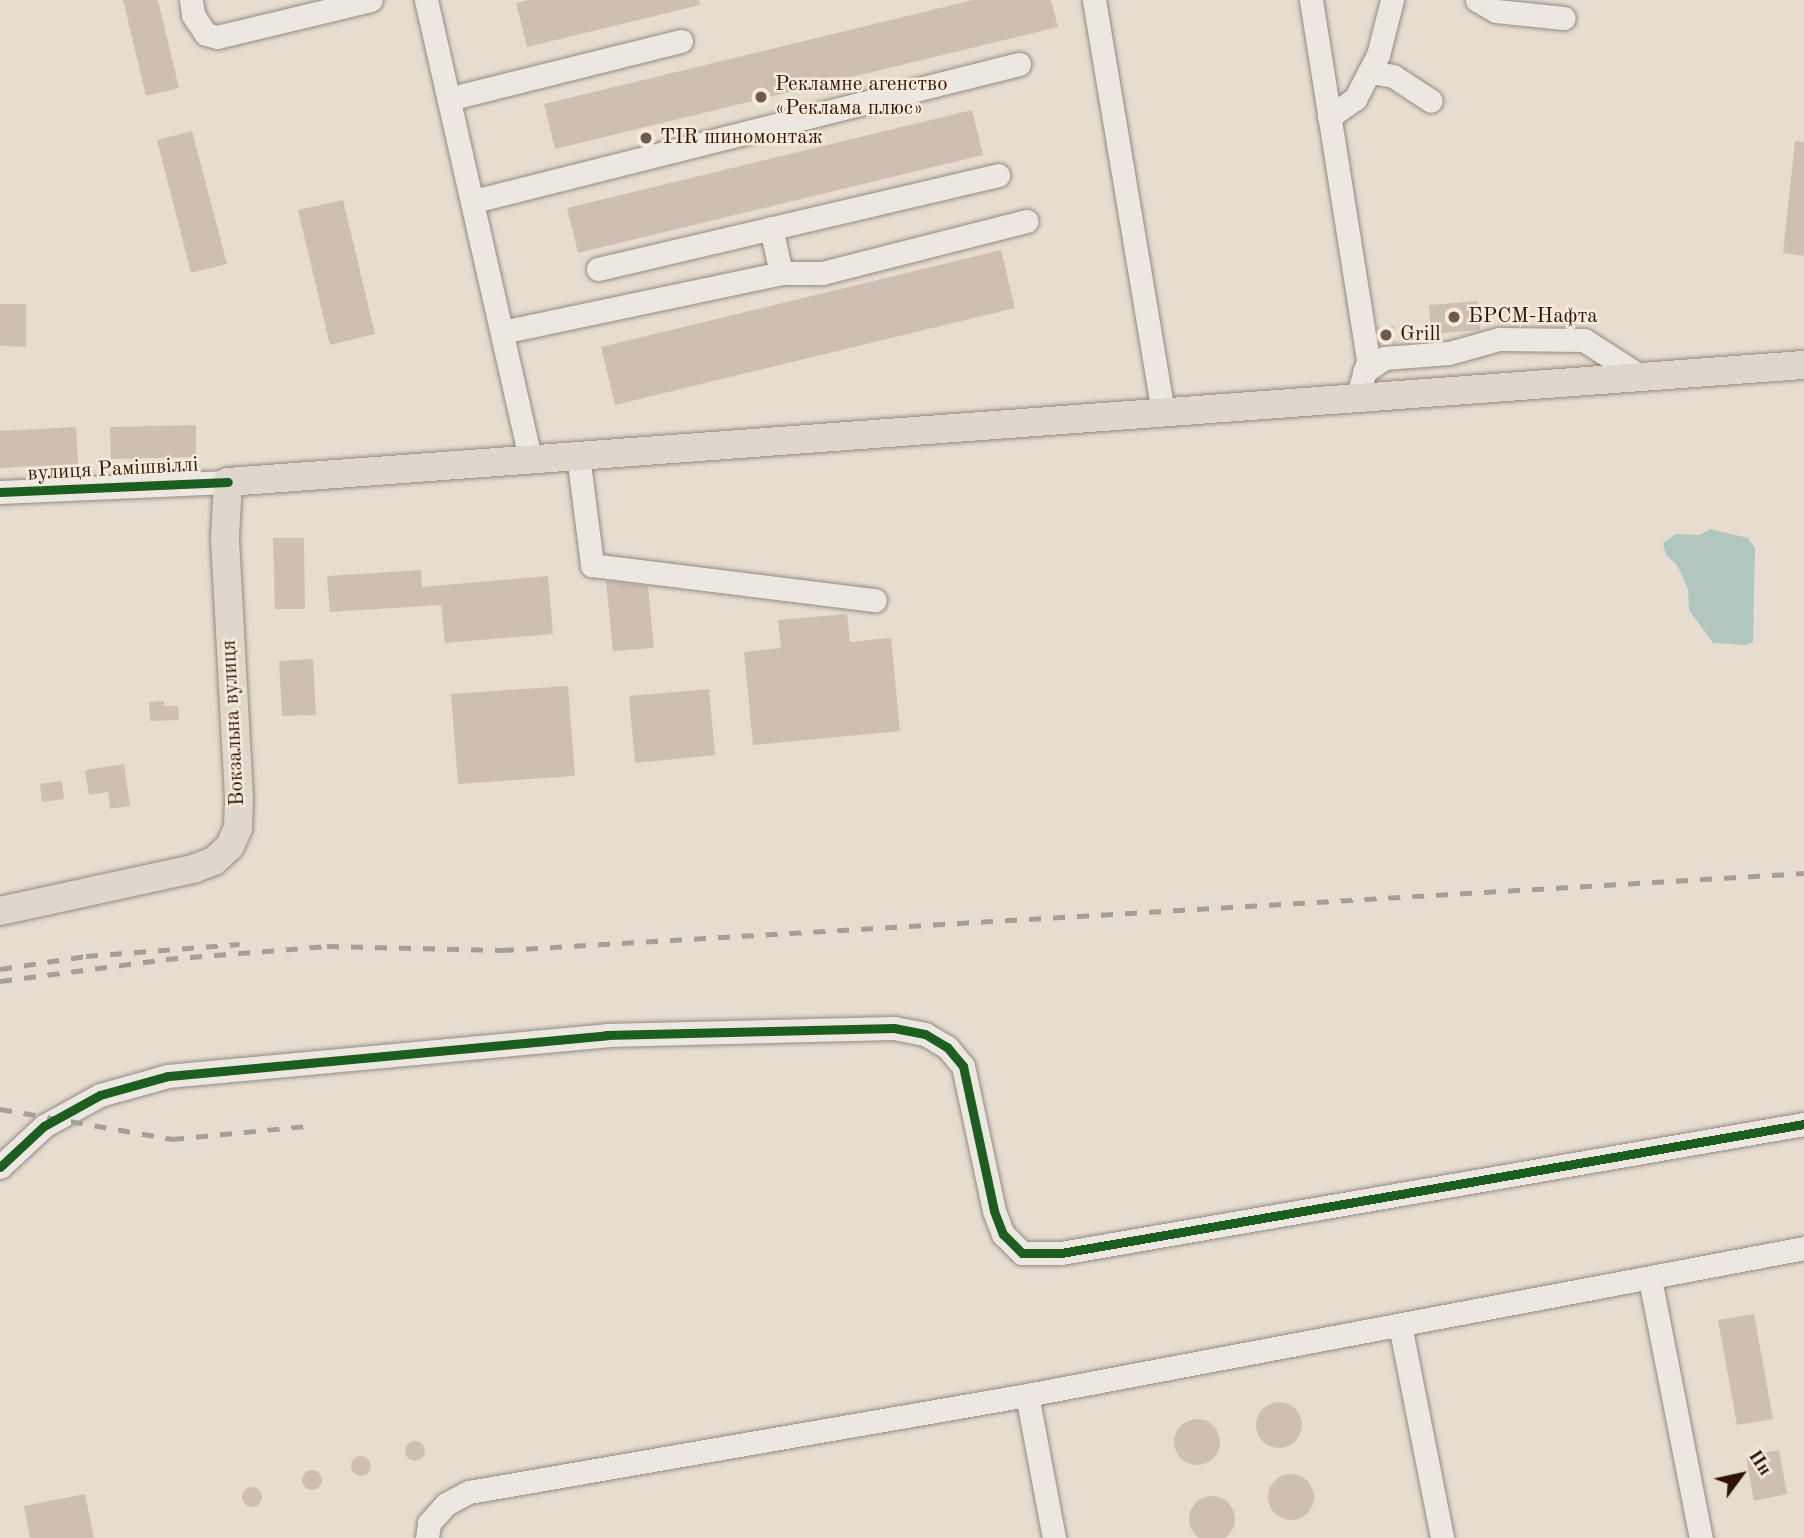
<!DOCTYPE html>
<meta charset="utf-8">
<style>
body{margin:0}
#map{position:relative;width:1804px;height:1538px;overflow:hidden;background:#e6ddd0;font-family:"Old Standard TT",serif}
div>[style]{position:absolute}
[style*='--x']{left:calc(var(--x)*1px);top:calc(var(--y)*1px);width:calc(var(--w)*1px);rotate:calc(var(--a)*1deg)}
.water>*{inset:0;background:#b1c6be}
.building>*{inset:0;background:#cebfb4}
.round{border-radius:50%}
.roads{filter:drop-shadow(0 0 2px #948b81) drop-shadow(0 0 2px #948b81)}
.minor>*{height:23px;margin:-11.5px;padding:0 11.5px;transform-origin:11.5px;border-radius:11.5px;background:#ece7e0}
.major>*{height:28px;margin:-14px;padding:0 14px;transform-origin:14px;border-radius:14px;background:#dfd7cb}
.rail>*{height:5px;margin-top:-2.5px;transform-origin:0;background:repeating-linear-gradient(90deg,#a69f98 0 12px,transparent 0 24px)}
.cycleway>*{height:9px;margin:-4.5px;padding:0 4.5px;transform-origin:4.5px;border-radius:4.5px;background:#1b5e20}
.dots>*{width:19px;height:19px;translate:-50% -50%;box-sizing:border-box;border:4px solid #f5eadb;border-radius:50%}
span{translate:-50% -50%;white-space:nowrap;text-align:center;line-height:1.15;-webkit-text-stroke:5px #f5eadb;paint-order:stroke}
.poi-label{font-size:21px;color:#301400}
.left{translate:0 -50%;text-align:left}
.street-label{font-size:21px;color:#301400}
.north{position:absolute;left:1706px;top:1440px;width:70px;height:70px;-webkit-text-stroke:5px #f5eadb;paint-order:stroke;rotate:57deg;font-size:19px;font-weight:700;line-height:28px;text-align:center;color:#301400}
.north::after{content:'';display:block;margin:auto;width:24px;height:32px;background:#301400;clip-path:polygon(50% 0,100% 100%,50% 72%,0 100%)}
</style>
<div id="map">
<div class="water">
<i style="clip-path:polygon(1710px 529px,1748px 538px,1755px 548px,1753px 642px,1745px 645px,1713px 643px,1689px 610px,1688px 589px,1677px 565px,1666px 555px,1663px 543px,1676px 534px,1699px 535px)"></i>
</div>
<div class="building">
<i style="clip-path:polygon(123px 0,158px 0,179px 88px,146px 96px)"></i>
<i style="clip-path:polygon(528px 0,699px 0,700px 5px,527px 47px,516px 3px)"></i>
<i style="clip-path:polygon(973px 0,1051px 0,1058px 27px,555px 149px,544px 104px)"></i>
<i style="clip-path:polygon(972px 110px,983px 155px,578px 253px,567px 208px)"></i>
<i style="clip-path:polygon(192px 131px,227px 264px,191px 273px,157px 140px)"></i>
<i style="clip-path:polygon(1795px 141px,1804px 142px,1804px 256px,1783px 253px)"></i>
<i style="clip-path:polygon(343px 200px,375px 334px,330px 345px,298px 210px)"></i>
<i style="clip-path:polygon(1001px 250px,1015px 308px,615px 405px,601px 347px)"></i>
<i style="clip-path:polygon(1478px 301px,1480px 330px,1431px 334px,1429px 305px)"></i>
<i style="clip-path:polygon(0 304px,26px 304px,26px 347px,0 346px)"></i>
<i style="clip-path:polygon(1394px 326px,1395px 342px,1379px 344px,1377px 327px)"></i>
<i style="clip-path:polygon(196px 425px,196px 457px,111px 459px,110px 427px)"></i>
<i style="clip-path:polygon(76px 427px,78px 464px,0 468px,0 431px)"></i>
<i style="clip-path:polygon(273px 538px,304px 538px,305px 609px,275px 609px)"></i>
<i style="clip-path:polygon(421px 570px,422px 587px,548px 576px,553px 634px,445px 643px,441px 605px,330px 612px,327px 576px)"></i>
<i style="clip-path:polygon(606px 581px,648px 586px,654px 648px,613px 651px)"></i>
<i style="clip-path:polygon(847px 614px,850px 642px,891px 638px,900px 731px,753px 745px,744px 652px,781px 648px,778px 620px)"></i>
<i style="clip-path:polygon(313px 659px,316px 715px,282px 716px,279px 661px)"></i>
<i style="clip-path:polygon(568px 686px,575px 776px,458px 784px,451px 694px)"></i>
<i style="clip-path:polygon(709px 689px,715px 755px,635px 763px,629px 696px)"></i>
<i style="clip-path:polygon(164px 701px,164px 706px,178px 706px,179px 720px,150px 721px,149px 702px)"></i>
<i style="clip-path:polygon(124px 764px,130px 806px,110px 809px,108px 792px,89px 795px,85px 770px)"></i>
<i style="clip-path:polygon(62px 781px,64px 799px,42px 802px,40px 784px)"></i>
<i style="clip-path:polygon(1754px 1314px,1773px 1419px,1737px 1425px,1718px 1320px)"></i>
<i class="round" style="left:1256px;top:1402px;width:46px;height:46px"></i>
<i class="round" style="left:1174px;top:1419px;width:46px;height:46px"></i>
<i class="round" style="left:405px;top:1441px;width:20px;height:20px"></i>
<i style="clip-path:polygon(1779px 1450px,1787px 1494px,1754px 1501px,1746px 1456px)"></i>
<i class="round" style="left:351px;top:1456px;width:20px;height:20px"></i>
<i class="round" style="left:302px;top:1470px;width:20px;height:20px"></i>
<i class="round" style="left:1268px;top:1474px;width:46px;height:46px"></i>
<i class="round" style="left:242px;top:1487px;width:20px;height:20px"></i>
<i style="clip-path:polygon(85px 1494px,94px 1538px,30px 1538px,24px 1506px)"></i>
<i class="round" style="left:1189px;top:1496px;width:46px;height:46px"></i>
</div>
<div class="roads">
<div class="minor">
<i style="--x:191;--y:0;--w:15;--a:82"></i>
<i style="--x:193;--y:15;--w:23;--a:56"></i>
<i style="--x:206;--y:34;--w:11;--a:15"></i>
<i style="--x:217;--y:37;--w:158;--a:-13.5"></i>
<i style="--x:426;--y:0;--w:471;--a:77.2"></i>
<i style="--x:1094;--y:0;--w:418;--a:80.5"></i>
<i style="--x:1311;--y:0;--w:365;--a:81"></i>
<i style="--x:1368;--y:361;--w:38;--a:107"></i>
<i style="--x:1477;--y:0;--w:22;--a:30"></i>
<i style="--x:1496;--y:11;--w:68;--a:5.9"></i>
<i style="--x:1369;--y:72;--w:24;--a:9"></i>
<i style="--x:1393;--y:76;--w:45;--a:33.3"></i>
<i style="--x:452;--y:98;--w:236;--a:-14"></i>
<i style="--x:1329;--y:117;--w:32;--a:-35"></i>
<i style="--x:1355;--y:99;--w:50;--a:-62.4"></i>
<i style="--x:1378;--y:55;--w:57;--a:-75.7"></i>
<i style="--x:474;--y:201;--w:562;--a:-14.11"></i>
<i style="--x:771;--y:228;--w:46;--a:77.5"></i>
<i style="--x:598;--y:269;--w:411;--a:-13.2"></i>
<i style="--x:502;--y:332;--w:285;--a:-11.9"></i>
<i style="--x:781;--y:273;--w:41;--a:0"></i>
<i style="--x:822;--y:273;--w:211;--a:-14.3"></i>
<i style="--x:1364;--y:372;--w:24;--a:-35"></i>
<i style="--x:1384;--y:358;--w:65;--a:-4.4"></i>
<i style="--x:1449;--y:353;--w:52;--a:-15.6"></i>
<i style="--x:1499;--y:339;--w:85;--a:0.7"></i>
<i style="--x:1584;--y:340;--w:70;--a:32.8"></i>
<i style="--x:578;--y:455;--w:111;--a:82.7"></i>
<i style="--x:592;--y:565;--w:285;--a:7.1"></i>
<i style="--x:0;--y:492;--w:228;--a:-2.5"></i>
<i style="--x:0;--y:1167;--w:60;--a:-43"></i>
<i style="--x:44;--y:1126;--w:64;--a:-29"></i>
<i style="--x:100;--y:1095;--w:71;--a:-15.6"></i>
<i style="--x:168;--y:1076;--w:440;--a:-5.3"></i>
<i style="--x:606;--y:1035;--w:288;--a:-1.4"></i>
<i style="--x:894;--y:1028;--w:32;--a:11"></i>
<i style="--x:925;--y:1034;--w:26;--a:31"></i>
<i style="--x:947;--y:1047;--w:25;--a:50"></i>
<i style="--x:963;--y:1066;--w:148;--a:77.9"></i>
<i style="--x:994;--y:1211;--w:25;--a:69"></i>
<i style="--x:1003;--y:1234;--w:27;--a:45"></i>
<i style="--x:1022;--y:1253;--w:39;--a:0"></i>
<i style="--x:1061;--y:1253;--w:754;--a:-9.85"></i>
<i style="--x:1650;--y:1279;--w:264;--a:78.9"></i>
<i style="--x:1400;--y:1325;--w:217;--a:78.8"></i>
<i style="--x:1027;--y:1395;--w:146;--a:79.3"></i>
<i style="--x:427;--y:1538;--w:15;--a:-82"></i>
<i style="--x:429;--y:1523;--w:25;--a:-48"></i>
<i style="--x:446;--y:1504;--w:26;--a:-28"></i>
<i style="--x:469;--y:1492;--w:566;--a:-9.86"></i>
<i style="--x:1027;--y:1395;--w:791;--a:-10.71"></i>
</div>
<div class="major">
<i style="--x:0;--y:911;--w:198;--a:-12.3"></i>
<i style="--x:193;--y:869;--w:22;--a:-21"></i>
<i style="--x:214;--y:861;--w:22;--a:-43"></i>
<i style="--x:230;--y:846;--w:20;--a:-66"></i>
<i style="--x:238;--y:828;--w:30;--a:-88"></i>
<i style="--x:239;--y:798;--w:261;--a:-93.1"></i>
<i style="--x:225;--y:537;--w:55;--a:-86.9"></i>
<i style="--x:228;--y:482;--w:1580;--a:-4.25"></i>
</div>
</div>
<div class="rail">
<i style="--x:0;--y:969;--w:87;--a:-8.6"></i>
<i style="--x:86;--y:956;--w:154;--a:-4.5"></i>
<i style="--x:0;--y:981;--w:167;--a:-7.5"></i>
<i style="--x:166;--y:959;--w:162;--a:-4.6"></i>
<i style="--x:327;--y:946;--w:175;--a:1.3"></i>
<i style="--x:502;--y:950;--w:1304;--a:-3.38"></i>
<i style="--x:0;--y:1109;--w:175;--a:9.9"></i>
<i style="--x:172;--y:1139;--w:137;--a:-5.5"></i>
</div>
<div class="cycleway">
<i style="--x:0;--y:492;--w:228;--a:-2.5"></i>
<i style="--x:0;--y:1167;--w:60;--a:-43"></i>
<i style="--x:44;--y:1126;--w:64;--a:-29"></i>
<i style="--x:100;--y:1095;--w:71;--a:-15.6"></i>
<i style="--x:168;--y:1076;--w:440;--a:-5.3"></i>
<i style="--x:606;--y:1035;--w:288;--a:-1.4"></i>
<i style="--x:894;--y:1028;--w:32;--a:11"></i>
<i style="--x:925;--y:1034;--w:26;--a:31"></i>
<i style="--x:947;--y:1047;--w:25;--a:50"></i>
<i style="--x:963;--y:1066;--w:148;--a:77.9"></i>
<i style="--x:994;--y:1211;--w:25;--a:69"></i>
<i style="--x:1003;--y:1234;--w:27;--a:45"></i>
<i style="--x:1022;--y:1253;--w:39;--a:0"></i>
<i style="--x:1061;--y:1253;--w:754;--a:-9.85"></i>
</div>
<div class="dots">
<i style="left:761px;top:97px;background:#705a49"></i>
<i style="left:646px;top:138px;background:#705a49"></i>
<i style="left:1454px;top:317px;background:#705a49"></i>
<i style="left:1386px;top:335px;background:#705a49"></i>
</div>
<div class="poi-label">
<span class="left" style="left:775px;top:97px">Рекламне агенство<br>«Реклама плюс»</span>
<span class="left" style="left:660px;top:138px">TIR шиномонтаж</span>
<span class="left" style="left:1468px;top:317px">БРСМ-Нафта</span>
<span class="left" style="left:1400px;top:335px">Grill</span>
</div>
<div class="street-label">
<span style="left:113px;top:470px;rotate:-3deg">вулиця Рамішвіллі</span>
<span style="left:234px;top:723px;rotate:-93deg">Вокзальна вулиця</span>
</div>
<div class="north">Пн</div>
</div>
